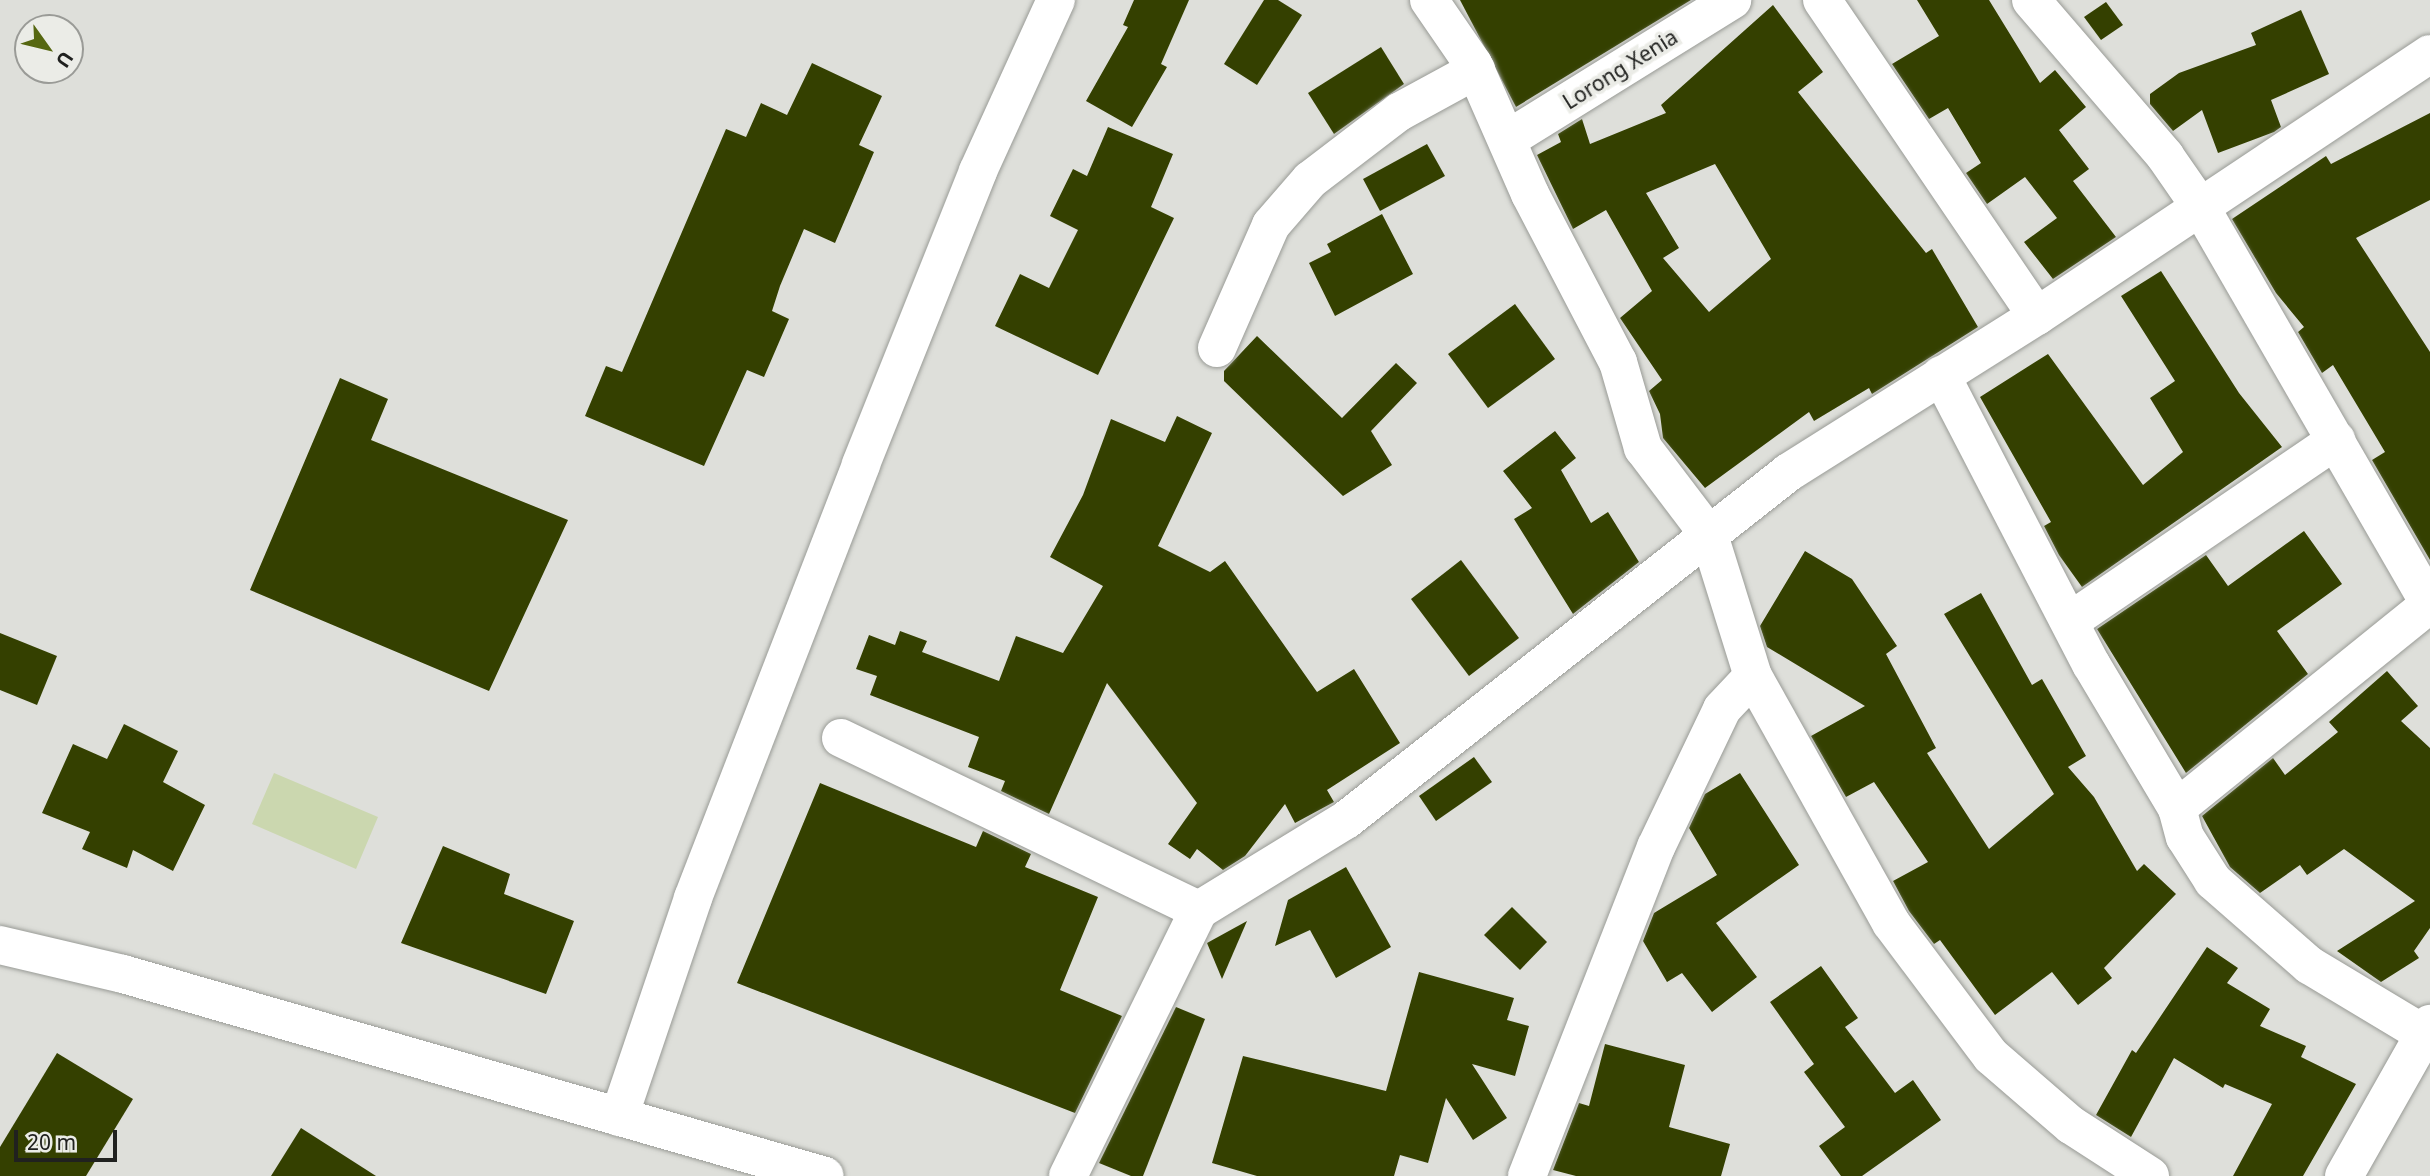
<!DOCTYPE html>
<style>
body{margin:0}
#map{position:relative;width:2430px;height:1176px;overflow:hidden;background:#dedfda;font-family:"Noto Sans",sans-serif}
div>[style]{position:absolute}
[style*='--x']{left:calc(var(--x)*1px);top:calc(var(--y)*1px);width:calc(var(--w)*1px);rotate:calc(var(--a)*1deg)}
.green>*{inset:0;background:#cbd7af}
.building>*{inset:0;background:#344000}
.roads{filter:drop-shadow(0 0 2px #999b96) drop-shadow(0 0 2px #999b96)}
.minor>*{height:38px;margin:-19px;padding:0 19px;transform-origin:19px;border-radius:19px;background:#fff}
span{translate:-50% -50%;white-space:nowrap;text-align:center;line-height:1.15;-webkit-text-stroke:7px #ebece7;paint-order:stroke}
.street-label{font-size:21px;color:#20211f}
.north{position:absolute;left:14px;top:14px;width:70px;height:70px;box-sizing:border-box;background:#ebece7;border:2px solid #9a9b97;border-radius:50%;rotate:124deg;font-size:19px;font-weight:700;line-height:28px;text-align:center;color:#20211f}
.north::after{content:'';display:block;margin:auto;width:24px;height:32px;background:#566711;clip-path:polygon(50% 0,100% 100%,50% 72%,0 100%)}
.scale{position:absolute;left:14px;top:1130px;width:103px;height:32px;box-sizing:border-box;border:4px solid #20211f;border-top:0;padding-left:9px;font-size:21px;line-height:24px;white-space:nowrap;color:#20211f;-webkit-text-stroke:5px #ebece7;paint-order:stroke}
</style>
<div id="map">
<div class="green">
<i style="clip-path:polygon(274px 773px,378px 817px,356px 869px,252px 824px)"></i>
</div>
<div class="building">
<i style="clip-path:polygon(1134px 0,1189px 0,1161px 64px,1167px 67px,1132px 127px,1086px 101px,1128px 27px,1123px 25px)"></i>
<i style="clip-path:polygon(1264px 0,1278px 0,1302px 15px,1257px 85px,1224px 64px)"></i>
<i style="clip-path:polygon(1460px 0,1691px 0,1516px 107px)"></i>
<i style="clip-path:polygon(1917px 0,1989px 0,2040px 83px,2055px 70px,2086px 107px,2059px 130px,2089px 169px,2073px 181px,2116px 237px,2053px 279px,2024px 242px,2057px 218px,2025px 177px,1987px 204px,1966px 173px,1981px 163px,1948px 108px,1929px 119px,1892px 64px,1939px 36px)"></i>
<i style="clip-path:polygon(2106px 2px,2123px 25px,2101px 40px,2084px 17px)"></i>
<i style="clip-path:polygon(evenodd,1773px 5px,1823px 72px,1798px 92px,1926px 253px,1932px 249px,1978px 327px,1872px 394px,1869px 388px,1814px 421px,1809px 412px,1705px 488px,1663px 438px,1660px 414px,1649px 391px,1662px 380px,1620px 318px,1652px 291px,1606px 210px,1573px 229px,1537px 155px,1561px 142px,1558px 134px,1582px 119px,1590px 144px,1666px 113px,1661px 105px,1773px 5px,1715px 164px,1771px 259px,1709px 312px,1663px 258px,1679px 248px,1646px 193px,1715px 164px)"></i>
<i style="clip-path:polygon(2301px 10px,2329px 74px,2271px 100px,2281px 127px,2274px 132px,2218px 153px,2202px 110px,2173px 131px,2150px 104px,2150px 94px,2179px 73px,2256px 45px,2251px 33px)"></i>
<i style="clip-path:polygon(1381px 47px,1404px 84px,1334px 134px,1308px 93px)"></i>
<i style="clip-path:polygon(812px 63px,882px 96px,859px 145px,874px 152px,835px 243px,804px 229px,780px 286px,772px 311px,789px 319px,764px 377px,747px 370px,704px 466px,585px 416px,606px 366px,622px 372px,726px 129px,746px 137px,761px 103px,787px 115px)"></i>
<i style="clip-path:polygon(2430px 113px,2430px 200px,2356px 238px,2430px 352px,2430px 560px,2372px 460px,2385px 452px,2333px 365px,2322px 373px,2298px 332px,2304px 327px,2276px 293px,2232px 219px,2326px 156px,2331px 164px)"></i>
<i style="clip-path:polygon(1108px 127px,1173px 154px,1151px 207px,1174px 218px,1098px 375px,995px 326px,1020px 274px,1049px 288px,1078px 230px,1050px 216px,1073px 169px,1087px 176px)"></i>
<i style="clip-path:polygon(1427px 144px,1445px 176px,1380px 211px,1363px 179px)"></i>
<i style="clip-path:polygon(1382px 214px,1413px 274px,1335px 316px,1309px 263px,1331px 252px,1327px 244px)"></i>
<i style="clip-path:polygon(2161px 271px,2239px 393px,2282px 447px,2082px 587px,2059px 555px,2044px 526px,2051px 522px,1980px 397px,2048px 354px,2143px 485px,2183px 452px,2150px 398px,2175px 381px,2121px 296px)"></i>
<i style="clip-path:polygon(1515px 304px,1555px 359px,1488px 408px,1448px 354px)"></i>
<i style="clip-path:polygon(1257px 336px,1342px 418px,1396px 363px,1417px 383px,1371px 431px,1392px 465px,1343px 496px,1224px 381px,1224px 371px)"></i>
<i style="clip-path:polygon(340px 378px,388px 399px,371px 440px,568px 520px,489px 691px,250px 590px)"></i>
<i style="clip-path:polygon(1177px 416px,1212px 433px,1158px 546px,1210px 572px,1225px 561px,1317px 692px,1354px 669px,1400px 743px,1327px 790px,1334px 802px,1295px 823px,1285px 804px,1245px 856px,1223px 870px,1197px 849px,1190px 859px,1168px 844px,1197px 803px,1107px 683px,1049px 814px,1001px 791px,1005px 781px,968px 767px,979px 737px,870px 695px,877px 676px,856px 669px,869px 635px,895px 645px,900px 631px,927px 641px,922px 652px,999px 681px,1016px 636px,1063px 653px,1103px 586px,1050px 557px,1083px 495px,1111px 419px,1165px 442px)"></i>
<i style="clip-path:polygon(1555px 431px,1576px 458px,1561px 470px,1591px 523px,1608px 512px,1639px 562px,1573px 614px,1514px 519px,1532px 508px,1503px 471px)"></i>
<i style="clip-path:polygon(2304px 531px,2342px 584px,2277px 631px,2308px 674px,2186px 773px,2097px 629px,2206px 555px,2228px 586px)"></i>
<i style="clip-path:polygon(1805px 551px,1852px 579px,1897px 646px,1886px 654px,1936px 748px,1927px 753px,1989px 849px,2054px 794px,1944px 614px,1981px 593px,2032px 685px,2042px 679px,2086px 756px,2068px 767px,2094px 797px,2137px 871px,2144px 864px,2176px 894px,2104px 968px,2112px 978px,2078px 1005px,2052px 972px,1995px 1015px,1940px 940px,1934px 944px,1909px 911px,1893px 881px,1928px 862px,1874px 782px,1846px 797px,1811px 736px,1865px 706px,1767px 647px,1760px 626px)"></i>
<i style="clip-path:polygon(1461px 560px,1519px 638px,1469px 676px,1411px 599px)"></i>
<i style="clip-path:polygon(0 633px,57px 656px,37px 705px,0 690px)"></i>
<i style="clip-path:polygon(2387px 671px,2418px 706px,2401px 721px,2430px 748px,2430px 928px,2414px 951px,2419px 958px,2381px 982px,2337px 951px,2415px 901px,2344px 849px,2307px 875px,2300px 865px,2260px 893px,2230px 867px,2202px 816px,2273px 758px,2285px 775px,2338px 732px,2329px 722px)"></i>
<i style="clip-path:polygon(124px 724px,178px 751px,163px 782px,205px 805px,173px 871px,133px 850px,127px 868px,82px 849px,90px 832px,42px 813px,73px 744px,107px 759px)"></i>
<i style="clip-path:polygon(1474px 757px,1492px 782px,1436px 821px,1419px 796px)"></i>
<i style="clip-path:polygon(1740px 773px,1799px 865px,1716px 923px,1757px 977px,1712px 1012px,1682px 973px,1667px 982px,1643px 941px,1654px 913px,1717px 875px,1689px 828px,1705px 794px)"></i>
<i style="clip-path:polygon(820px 783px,976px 847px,983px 831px,1031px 854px,1025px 867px,1098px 897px,1060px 990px,1122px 1016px,1075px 1113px,737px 983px)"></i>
<i style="clip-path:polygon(443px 846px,510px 874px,504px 894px,574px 921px,546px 994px,401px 943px)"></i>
<i style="clip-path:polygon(1346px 867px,1391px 947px,1336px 978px,1310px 930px,1275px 946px,1288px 900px)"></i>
<i style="clip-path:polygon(1512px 907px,1547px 942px,1520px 970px,1484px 935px)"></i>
<i style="clip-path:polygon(1247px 921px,1222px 979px,1207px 943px)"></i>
<i style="clip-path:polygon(2207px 947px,2238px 968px,2227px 983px,2270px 1009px,2260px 1026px,2306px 1046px,2301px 1057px,2356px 1084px,2303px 1176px,2233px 1176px,2272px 1104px,2225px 1084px,2223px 1088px,2174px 1058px,2131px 1137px,2096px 1115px,2132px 1050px,2136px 1053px)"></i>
<i style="clip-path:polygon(1821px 966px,1858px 1018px,1845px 1027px,1895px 1093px,1913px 1080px,1941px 1120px,1862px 1176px,1841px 1176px,1819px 1146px,1845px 1127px,1804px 1072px,1814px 1064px,1770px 1002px)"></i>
<i style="clip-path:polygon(1419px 972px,1514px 998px,1507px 1020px,1529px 1026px,1515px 1076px,1472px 1064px,1507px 1118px,1473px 1140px,1446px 1098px,1428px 1163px,1400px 1155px,1394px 1176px,1257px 1176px,1212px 1163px,1243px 1056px,1386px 1091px)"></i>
<i style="clip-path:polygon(1176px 1007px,1205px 1019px,1143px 1176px,1131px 1176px,1099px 1163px)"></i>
<i style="clip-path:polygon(1605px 1044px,1685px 1065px,1669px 1127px,1730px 1144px,1721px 1176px,1576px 1176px,1553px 1170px,1579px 1103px,1589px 1106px)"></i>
<i style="clip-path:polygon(57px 1053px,133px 1099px,86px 1176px,0 1176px,0 1147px)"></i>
<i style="clip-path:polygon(301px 1128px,376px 1176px,271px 1176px)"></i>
</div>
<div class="roads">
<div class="minor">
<i style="--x:1429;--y:0;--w:78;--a:55.5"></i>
<i style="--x:1473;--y:64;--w:142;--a:66.3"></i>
<i style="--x:1530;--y:194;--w:190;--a:62.4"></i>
<i style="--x:1618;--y:362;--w:90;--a:73.8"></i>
<i style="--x:1643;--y:448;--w:109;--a:52.8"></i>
<i style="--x:1709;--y:535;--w:148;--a:72.7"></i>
<i style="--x:1753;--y:676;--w:283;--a:60.8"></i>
<i style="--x:1891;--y:923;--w:166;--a:53.1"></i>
<i style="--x:1991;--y:1056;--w:106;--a:40.8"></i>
<i style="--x:2071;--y:1125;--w:94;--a:32.8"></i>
<i style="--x:1822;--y:0;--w:382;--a:55.8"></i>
<i style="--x:2031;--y:0;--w:206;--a:49.3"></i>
<i style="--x:2165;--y:156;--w:63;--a:55.3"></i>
<i style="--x:2201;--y:208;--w:457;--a:60"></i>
<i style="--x:1508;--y:139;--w:264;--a:-31.8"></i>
<i style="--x:1217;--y:348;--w:134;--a:-66.3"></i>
<i style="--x:1271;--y:225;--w:60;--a:-49.1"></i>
<i style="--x:1310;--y:180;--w:112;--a:-37.4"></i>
<i style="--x:1399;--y:112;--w:88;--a:-28.6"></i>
<i style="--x:1941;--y:375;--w:326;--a:62.6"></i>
<i style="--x:2091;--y:664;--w:168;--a:59.2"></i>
<i style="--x:2177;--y:808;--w:30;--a:75"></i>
<i style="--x:2185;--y:837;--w:52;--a:57.5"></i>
<i style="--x:2213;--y:881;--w:128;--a:41.2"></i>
<i style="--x:2309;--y:965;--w:134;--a:31"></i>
<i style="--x:2070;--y:621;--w:322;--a:-34.2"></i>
<i style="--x:841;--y:738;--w:397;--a:25.7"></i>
<i style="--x:1199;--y:910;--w:172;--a:-31.5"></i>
<i style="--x:1346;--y:820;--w:563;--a:-38.15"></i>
<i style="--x:1789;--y:472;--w:293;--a:-32.2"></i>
<i style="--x:2037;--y:316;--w:472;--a:-33.7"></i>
<i style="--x:2177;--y:808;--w:325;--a:-38.9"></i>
<i style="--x:0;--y:945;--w:126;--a:13.3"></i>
<i style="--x:123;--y:974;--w:730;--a:16.05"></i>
<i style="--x:619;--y:1117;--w:231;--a:-71.3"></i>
<i style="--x:693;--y:898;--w:465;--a:-68.8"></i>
<i style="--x:861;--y:464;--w:315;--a:-68.2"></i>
<i style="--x:978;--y:171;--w:188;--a:-65.5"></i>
<i style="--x:1068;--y:1176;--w:297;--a:-63.8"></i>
<i style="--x:1527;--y:1176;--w:353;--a:-68.6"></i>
<i style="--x:1656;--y:847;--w:153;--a:-64.4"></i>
<i style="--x:1722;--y:709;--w:45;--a:-46.8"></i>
<i style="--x:2344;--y:1176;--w:175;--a:-60.5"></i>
</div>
</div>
<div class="street-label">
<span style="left:1620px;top:69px;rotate:-32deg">Lorong Xenia</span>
</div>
<div class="north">U</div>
<div class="scale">20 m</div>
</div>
